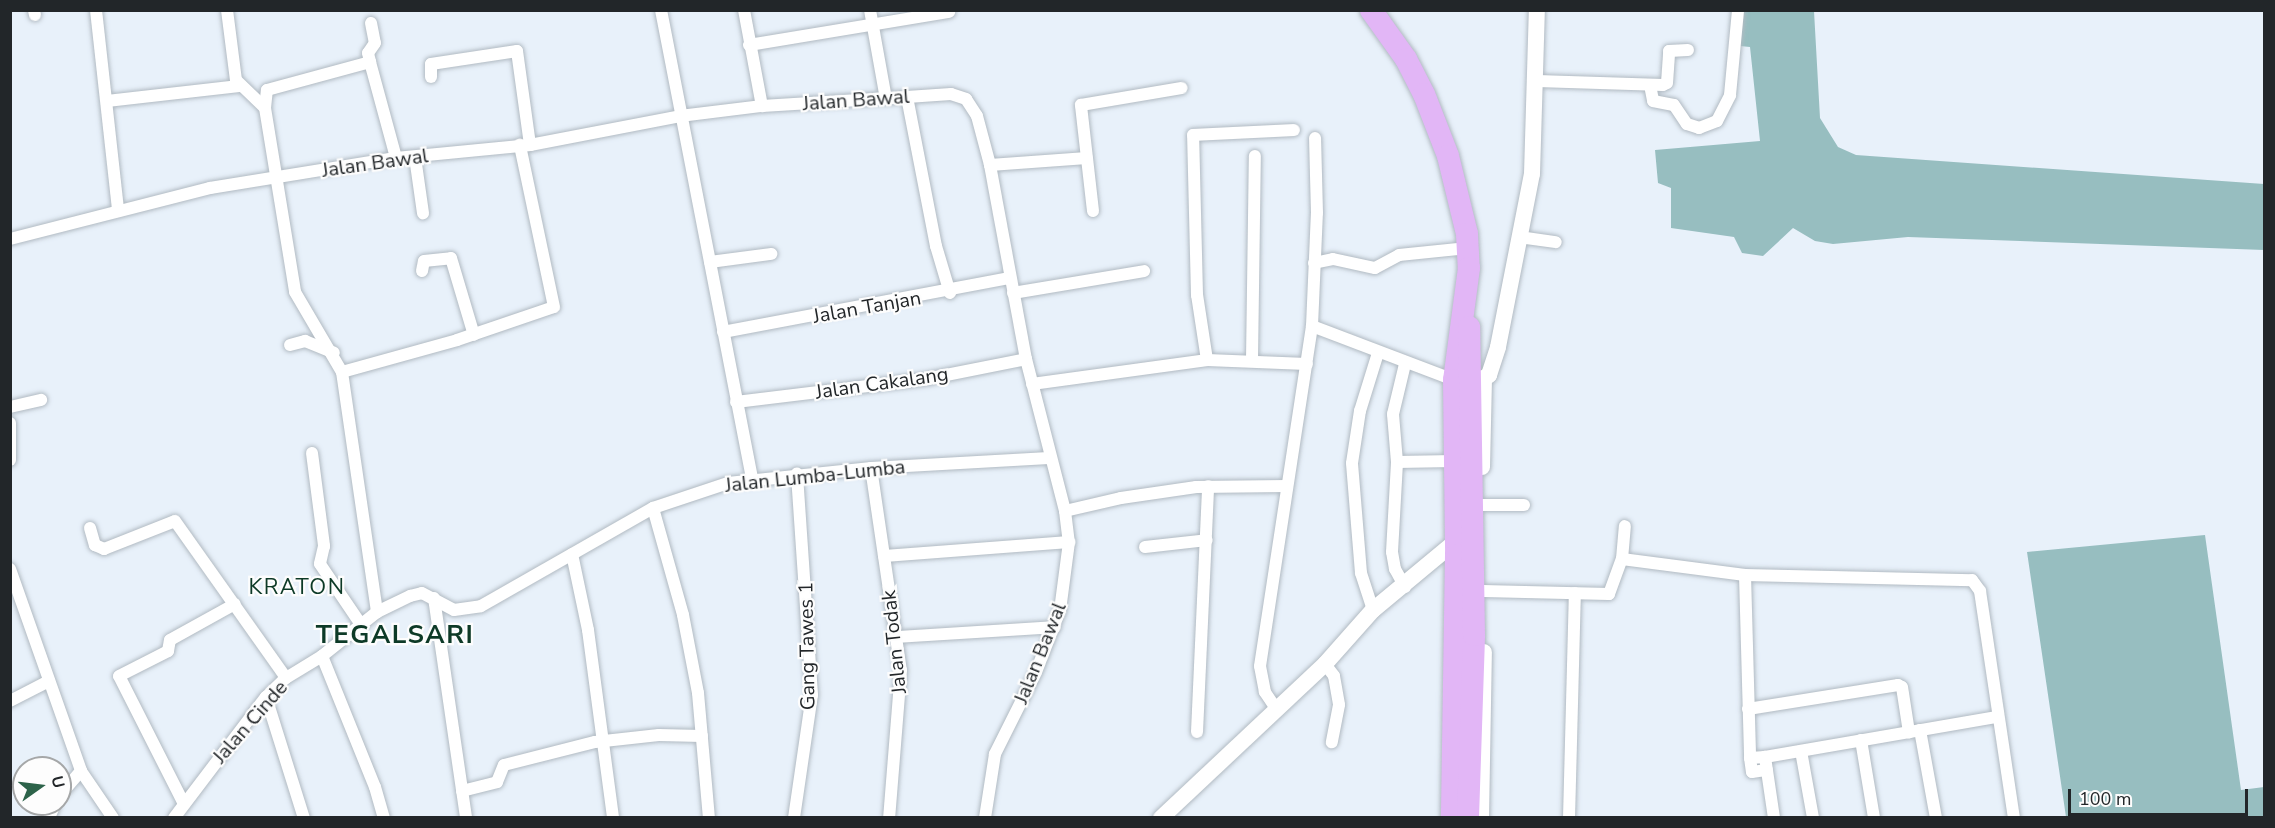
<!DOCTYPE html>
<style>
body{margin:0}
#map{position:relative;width:2275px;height:828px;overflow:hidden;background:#e8f1fa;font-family:"Nunito Sans",sans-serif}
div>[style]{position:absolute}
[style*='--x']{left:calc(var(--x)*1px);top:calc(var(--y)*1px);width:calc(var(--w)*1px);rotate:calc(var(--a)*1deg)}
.water>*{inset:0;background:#97bec0}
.roads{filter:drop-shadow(0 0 2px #b1bac2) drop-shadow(0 0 2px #b1bac2)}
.street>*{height:12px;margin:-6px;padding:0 6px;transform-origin:6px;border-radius:6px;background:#fff}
.secondary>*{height:16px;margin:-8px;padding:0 8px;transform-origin:8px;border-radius:8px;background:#fff}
.highway>*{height:22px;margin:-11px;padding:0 11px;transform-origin:11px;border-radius:11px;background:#e2b6f6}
span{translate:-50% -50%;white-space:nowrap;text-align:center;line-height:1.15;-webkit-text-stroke:4.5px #fdfdfd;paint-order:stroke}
.street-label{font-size:20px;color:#222629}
.quarter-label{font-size:22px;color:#0d3a27;letter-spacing:1.5px}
.district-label{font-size:26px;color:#0d3a27;font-weight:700;letter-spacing:1.5px}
.frame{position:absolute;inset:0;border:12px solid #222629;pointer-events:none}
.north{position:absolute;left:12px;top:756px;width:60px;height:60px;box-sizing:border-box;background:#fdfdfd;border:2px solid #a5a7a8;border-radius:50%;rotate:76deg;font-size:16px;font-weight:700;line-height:24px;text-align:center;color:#222629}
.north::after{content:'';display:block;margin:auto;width:21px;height:27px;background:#2d634a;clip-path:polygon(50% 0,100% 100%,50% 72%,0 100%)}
.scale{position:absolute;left:2068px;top:789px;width:180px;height:27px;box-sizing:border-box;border:3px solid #222629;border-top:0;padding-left:8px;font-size:18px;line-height:21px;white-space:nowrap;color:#222629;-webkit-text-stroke:4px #fdfdfd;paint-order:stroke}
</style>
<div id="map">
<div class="water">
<i style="clip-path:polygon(1744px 11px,1814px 11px,1820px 118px,1838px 147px,1856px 155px,2264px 184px,2264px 250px,1908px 237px,1833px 244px,1815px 241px,1793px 228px,1763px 256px,1742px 253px,1734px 237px,1671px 228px,1671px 188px,1658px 183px,1655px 150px,1760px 141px,1750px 47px,1740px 46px)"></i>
<i style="clip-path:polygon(2205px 535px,2241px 790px,2264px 787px,2264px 817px,2066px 817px,2027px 552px)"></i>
</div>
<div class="roads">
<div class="street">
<i style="--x:34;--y:10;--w:5;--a:79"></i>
<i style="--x:96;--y:10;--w:201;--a:83.7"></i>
<i style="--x:227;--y:10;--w:71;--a:82.7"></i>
<i style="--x:236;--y:80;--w:40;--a:44"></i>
<i style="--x:265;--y:108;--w:186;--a:80.7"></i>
<i style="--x:295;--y:292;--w:93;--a:59.6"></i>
<i style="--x:342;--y:372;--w:243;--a:81.7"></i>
<i style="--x:661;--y:10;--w:477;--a:79"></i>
<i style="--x:744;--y:10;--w:98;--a:79.4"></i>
<i style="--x:870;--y:10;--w:90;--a:79.8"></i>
<i style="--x:371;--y:23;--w:20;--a:79"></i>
<i style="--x:375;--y:43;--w:12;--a:125"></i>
<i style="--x:368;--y:53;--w:9;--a:77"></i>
<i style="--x:370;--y:62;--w:99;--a:74.8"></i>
<i style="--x:749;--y:45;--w:203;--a:-9.4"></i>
<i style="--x:431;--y:77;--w:13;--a:-90"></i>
<i style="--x:431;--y:64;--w:87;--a:-8.6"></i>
<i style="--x:517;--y:51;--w:95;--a:82.1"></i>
<i style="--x:1537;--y:81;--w:126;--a:1.8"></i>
<i style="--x:1663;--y:85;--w:4;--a:-27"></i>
<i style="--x:1667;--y:83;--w:32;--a:-86"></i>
<i style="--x:1669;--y:51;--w:19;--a:-3"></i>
<i style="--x:1650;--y:85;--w:16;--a:79"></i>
<i style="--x:1653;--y:101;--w:21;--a:11"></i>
<i style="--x:1674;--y:105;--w:23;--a:56"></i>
<i style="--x:1687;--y:124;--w:13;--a:18"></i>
<i style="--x:1699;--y:128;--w:19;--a:-21"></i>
<i style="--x:1717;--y:121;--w:29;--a:-63"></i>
<i style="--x:1730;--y:95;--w:85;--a:-84.6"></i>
<i style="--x:907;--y:97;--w:152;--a:79"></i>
<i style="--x:936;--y:246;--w:49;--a:73.4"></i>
<i style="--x:107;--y:101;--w:133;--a:-6.5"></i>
<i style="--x:265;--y:108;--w:18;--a:-84"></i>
<i style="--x:267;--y:90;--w:107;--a:-15.2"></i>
<i style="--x:415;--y:157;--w:57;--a:81.9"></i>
<i style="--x:990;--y:165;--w:97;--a:-4.1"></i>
<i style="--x:1093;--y:211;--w:107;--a:-96.5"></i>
<i style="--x:1081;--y:105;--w:102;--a:-9.6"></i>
<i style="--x:1519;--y:237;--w:37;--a:8"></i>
<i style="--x:10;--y:239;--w:206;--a:-14.3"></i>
<i style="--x:210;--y:188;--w:188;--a:-9.2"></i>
<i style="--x:396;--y:158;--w:135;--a:-5.5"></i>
<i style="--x:530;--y:145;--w:153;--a:-10.9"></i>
<i style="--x:680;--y:116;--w:83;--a:-7"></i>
<i style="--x:762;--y:106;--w:145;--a:-3.6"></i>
<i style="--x:907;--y:97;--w:44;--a:-3.9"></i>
<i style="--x:951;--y:94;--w:16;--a:18"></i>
<i style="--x:966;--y:99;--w:20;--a:57"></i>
<i style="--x:977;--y:116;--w:51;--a:75.1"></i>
<i style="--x:990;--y:165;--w:197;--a:79.5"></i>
<i style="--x:1026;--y:359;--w:157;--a:75.6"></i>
<i style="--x:1065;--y:511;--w:31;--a:83"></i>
<i style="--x:1069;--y:542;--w:69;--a:97.5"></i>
<i style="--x:1060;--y:610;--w:66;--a:111.2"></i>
<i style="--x:1036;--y:672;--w:92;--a:116.6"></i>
<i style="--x:995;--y:754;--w:65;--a:98.9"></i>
<i style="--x:710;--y:262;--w:62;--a:-7.5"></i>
<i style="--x:1314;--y:263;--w:19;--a:-12"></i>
<i style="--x:1333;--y:259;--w:43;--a:12.1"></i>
<i style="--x:1375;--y:268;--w:27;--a:-28"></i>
<i style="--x:1399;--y:255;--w:69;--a:-5.8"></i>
<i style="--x:422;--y:271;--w:10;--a:-79"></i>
<i style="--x:424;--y:261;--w:27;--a:-6"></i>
<i style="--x:451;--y:258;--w:80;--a:73.4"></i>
<i style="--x:1013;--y:293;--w:133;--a:-9.5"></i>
<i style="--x:1312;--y:326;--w:152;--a:20.8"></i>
<i style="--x:723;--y:332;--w:292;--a:-10.7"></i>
<i style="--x:290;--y:345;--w:16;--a:-15"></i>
<i style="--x:305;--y:341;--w:31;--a:22"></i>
<i style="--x:1207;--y:360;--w:66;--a:-98.7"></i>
<i style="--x:1197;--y:295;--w:160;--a:-91.4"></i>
<i style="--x:1193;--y:135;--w:101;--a:-2.8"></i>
<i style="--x:1252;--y:360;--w:204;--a:-89.2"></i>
<i style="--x:342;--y:372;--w:119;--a:-15.5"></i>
<i style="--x:457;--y:340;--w:102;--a:-18.8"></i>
<i style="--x:554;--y:307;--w:166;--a:-101.9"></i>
<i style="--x:1032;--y:384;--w:177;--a:-7.8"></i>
<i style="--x:1207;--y:360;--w:100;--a:2.3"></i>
<i style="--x:736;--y:402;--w:191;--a:-6.9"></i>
<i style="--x:926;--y:379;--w:102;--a:-11.3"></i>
<i style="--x:10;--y:407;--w:32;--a:-13"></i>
<i style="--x:10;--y:423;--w:37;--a:90"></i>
<i style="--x:312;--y:453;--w:94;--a:82.6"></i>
<i style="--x:324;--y:546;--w:18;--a:103"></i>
<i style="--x:320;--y:564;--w:75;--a:55.9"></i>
<i style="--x:1397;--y:462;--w:48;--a:-94.8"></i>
<i style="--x:1393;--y:414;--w:51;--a:-76.5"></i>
<i style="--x:871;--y:468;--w:204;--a:81.6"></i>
<i style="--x:901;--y:670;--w:148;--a:94.6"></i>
<i style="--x:1480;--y:505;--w:44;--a:0"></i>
<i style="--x:653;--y:508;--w:111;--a:74.3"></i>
<i style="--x:683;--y:615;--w:79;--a:79.1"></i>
<i style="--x:698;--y:693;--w:125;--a:85"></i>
<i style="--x:1065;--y:511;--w:57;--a:-13.1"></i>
<i style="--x:1121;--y:498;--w:76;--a:-8.3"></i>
<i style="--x:1196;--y:487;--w:91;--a:-0.6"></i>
<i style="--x:90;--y:528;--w:18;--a:74"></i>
<i style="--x:95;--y:545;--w:10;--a:24"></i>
<i style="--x:104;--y:549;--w:76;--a:-21.5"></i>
<i style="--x:175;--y:521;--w:192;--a:54.7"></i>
<i style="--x:1145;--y:547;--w:62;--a:-6.4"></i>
<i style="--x:572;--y:554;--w:78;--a:78.1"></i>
<i style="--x:588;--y:630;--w:190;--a:82.4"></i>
<i style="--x:884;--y:556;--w:186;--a:-4.3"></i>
<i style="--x:1622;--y:559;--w:33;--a:-85"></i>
<i style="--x:10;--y:569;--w:214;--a:70.6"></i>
<i style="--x:81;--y:771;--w:57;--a:55.8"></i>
<i style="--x:1745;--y:575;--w:183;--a:88.4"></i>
<i style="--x:1750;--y:758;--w:15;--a:-4"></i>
<i style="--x:1405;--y:587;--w:21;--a:-119"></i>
<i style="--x:1395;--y:569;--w:17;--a:-100"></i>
<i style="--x:1392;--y:552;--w:90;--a:-86.8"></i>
<i style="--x:1397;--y:462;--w:57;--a:-1"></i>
<i style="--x:1483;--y:591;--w:126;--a:1.4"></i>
<i style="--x:1609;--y:594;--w:37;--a:-70"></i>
<i style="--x:1622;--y:559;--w:124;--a:7.4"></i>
<i style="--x:1745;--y:575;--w:227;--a:1.3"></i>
<i style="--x:1972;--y:580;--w:14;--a:54"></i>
<i style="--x:1980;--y:591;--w:230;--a:81.5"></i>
<i style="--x:434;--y:598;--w:222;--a:81.7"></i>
<i style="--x:1373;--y:610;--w:39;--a:-108"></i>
<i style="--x:1361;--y:573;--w:110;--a:-94.7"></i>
<i style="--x:1352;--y:463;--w:53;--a:-81.3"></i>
<i style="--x:1360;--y:411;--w:61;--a:-72.8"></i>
<i style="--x:897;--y:637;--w:158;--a:-3.6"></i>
<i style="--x:322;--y:656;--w:141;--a:68"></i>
<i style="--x:375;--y:787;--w:32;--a:74"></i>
<i style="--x:1325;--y:664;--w:15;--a:53"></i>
<i style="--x:1334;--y:676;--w:29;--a:80"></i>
<i style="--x:1339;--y:705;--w:38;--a:101"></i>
<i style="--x:266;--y:697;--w:127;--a:72.6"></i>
<i style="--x:10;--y:701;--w:44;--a:-27.1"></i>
<i style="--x:1748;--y:709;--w:152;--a:-9.1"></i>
<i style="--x:1898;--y:685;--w:4;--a:27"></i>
<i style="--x:1902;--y:687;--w:46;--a:81.2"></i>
<i style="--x:1277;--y:710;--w:22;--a:-124"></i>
<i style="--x:1265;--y:692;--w:26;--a:-101"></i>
<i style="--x:1260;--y:666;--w:344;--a:-81.3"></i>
<i style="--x:1312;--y:326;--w:113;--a:-87.5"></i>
<i style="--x:1317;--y:213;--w:75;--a:-91.5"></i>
<i style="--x:1920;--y:730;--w:89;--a:79.7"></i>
<i style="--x:1197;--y:732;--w:246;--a:-87.4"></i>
<i style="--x:1861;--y:740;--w:79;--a:80.5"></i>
<i style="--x:1801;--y:751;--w:68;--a:79.8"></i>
<i style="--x:1750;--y:758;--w:14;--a:82"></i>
<i style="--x:1752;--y:772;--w:15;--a:-8"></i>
<i style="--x:462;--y:791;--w:36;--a:-14"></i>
<i style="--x:497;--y:782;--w:18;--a:-68"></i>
<i style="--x:504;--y:765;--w:94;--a:-14.2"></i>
<i style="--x:595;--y:742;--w:64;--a:-6.2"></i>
<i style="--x:659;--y:735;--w:43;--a:1.3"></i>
<i style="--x:60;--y:795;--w:32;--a:-49"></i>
<i style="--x:183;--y:802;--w:141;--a:-116.9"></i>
<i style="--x:119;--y:676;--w:55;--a:-27"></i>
<i style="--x:168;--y:651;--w:11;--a:-80"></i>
<i style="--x:170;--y:640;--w:74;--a:-29"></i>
<i style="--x:49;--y:818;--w:15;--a:-67"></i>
<i style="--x:174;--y:818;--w:152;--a:-52.8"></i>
<i style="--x:266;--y:697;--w:28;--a:-44"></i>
<i style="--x:286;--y:678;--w:42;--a:-31.4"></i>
<i style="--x:322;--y:656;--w:70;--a:-38.7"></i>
<i style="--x:377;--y:612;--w:37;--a:-26"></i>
<i style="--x:410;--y:596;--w:12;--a:-14"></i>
<i style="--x:422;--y:593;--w:36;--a:28"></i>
<i style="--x:454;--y:610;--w:27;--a:-8"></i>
<i style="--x:481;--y:606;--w:198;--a:-29.7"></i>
<i style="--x:653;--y:508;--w:79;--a:-18.4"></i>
<i style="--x:728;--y:483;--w:144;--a:-6"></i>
<i style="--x:871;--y:468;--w:178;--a:-3.2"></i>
<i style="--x:794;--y:818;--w:124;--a:-81.7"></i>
<i style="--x:812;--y:695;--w:222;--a:-93.9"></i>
<i style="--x:1569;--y:818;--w:225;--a:-88.5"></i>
<i style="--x:1774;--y:818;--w:62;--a:-98.4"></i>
<i style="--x:1765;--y:757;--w:234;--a:-9.8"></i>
</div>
<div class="secondary">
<i style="--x:1476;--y:382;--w:15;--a:-28"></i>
<i style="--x:1489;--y:375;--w:29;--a:-72"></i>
<i style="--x:1498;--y:347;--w:176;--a:-78.9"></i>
<i style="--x:1532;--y:174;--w:164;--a:-88.3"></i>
<i style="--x:1482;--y:467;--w:86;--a:-88.7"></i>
<i style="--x:1161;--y:818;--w:225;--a:-43.2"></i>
<i style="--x:1325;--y:664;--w:72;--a:-48.4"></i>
<i style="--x:1373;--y:610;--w:107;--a:-39.7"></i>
<i style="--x:1481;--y:818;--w:166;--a:-89"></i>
</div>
<div class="highway">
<i style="--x:1371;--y:10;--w:60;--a:54.5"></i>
<i style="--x:1406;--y:59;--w:39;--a:63"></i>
<i style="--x:1424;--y:94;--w:66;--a:68.8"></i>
<i style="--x:1448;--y:156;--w:80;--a:76.3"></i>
<i style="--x:1467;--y:234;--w:34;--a:87"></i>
<i style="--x:1469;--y:268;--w:113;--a:97.6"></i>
<i style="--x:1454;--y:380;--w:175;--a:89.3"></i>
<i style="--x:1456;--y:555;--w:263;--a:90.9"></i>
<i style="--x:1468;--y:818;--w:183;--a:-88.1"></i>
<i style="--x:1474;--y:635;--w:308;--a:-90.9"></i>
</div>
</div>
<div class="street-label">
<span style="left:856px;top:100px;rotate:-4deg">Jalan Bawal</span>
<span style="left:375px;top:163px;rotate:-8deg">Jalan Bawal</span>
<span style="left:867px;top:307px;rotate:-10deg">Jalan Tanjan</span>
<span style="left:882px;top:383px;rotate:-8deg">Jalan Cakalang</span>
<span style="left:815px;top:476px;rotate:-6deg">Jalan Lumba-Lumba</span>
<span style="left:894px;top:642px;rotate:-96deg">Jalan Todak</span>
<span style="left:807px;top:646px;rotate:-91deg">Gang Tawes 1</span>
<span style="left:1040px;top:653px;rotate:-68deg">Jalan Bawal</span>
<span style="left:250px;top:722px;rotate:-49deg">Jalan Cinde</span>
</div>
<div class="quarter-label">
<span style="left:297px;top:588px">KRATON</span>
</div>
<div class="district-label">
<span style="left:395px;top:635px">TEGALSARI</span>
</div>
<div class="frame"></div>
<div class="north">U</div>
<div class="scale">100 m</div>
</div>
